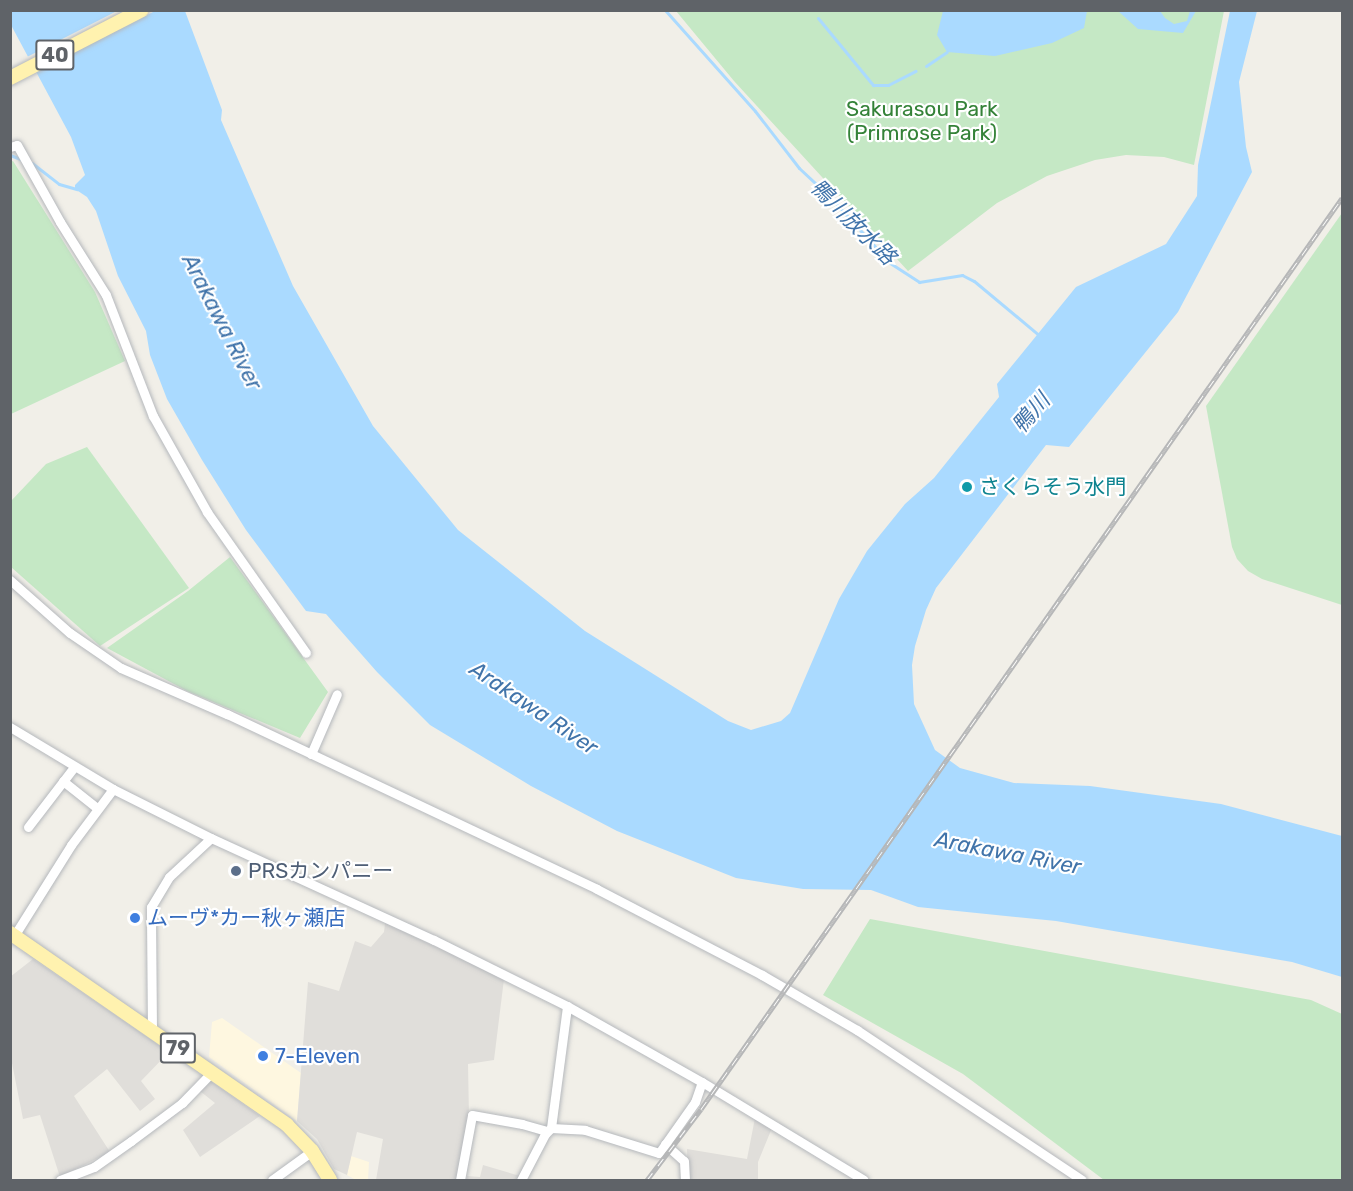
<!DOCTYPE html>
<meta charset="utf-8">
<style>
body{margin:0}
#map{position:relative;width:1353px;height:1191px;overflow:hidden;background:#f1efe8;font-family:Rubik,"Noto Sans JP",sans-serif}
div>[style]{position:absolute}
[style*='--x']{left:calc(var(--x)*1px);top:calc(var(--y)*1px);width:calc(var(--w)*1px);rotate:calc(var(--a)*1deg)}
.commercial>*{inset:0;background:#fef7e0}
.industrial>*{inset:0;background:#e0deda}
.green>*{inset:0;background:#c5e8c5}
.water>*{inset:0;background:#aadaff}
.pier>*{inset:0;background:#f1efe8}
.stream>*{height:3px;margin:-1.5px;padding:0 1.5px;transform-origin:1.5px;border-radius:1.5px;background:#aadaff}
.roads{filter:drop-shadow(0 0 2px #b5b8bc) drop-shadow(0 0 2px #b5b8bc)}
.minor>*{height:9px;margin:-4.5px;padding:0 4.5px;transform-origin:4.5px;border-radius:4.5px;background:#fff}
.primary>*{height:14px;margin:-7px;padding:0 7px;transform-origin:7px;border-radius:7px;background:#fff2af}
.rail>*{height:5px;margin-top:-2.5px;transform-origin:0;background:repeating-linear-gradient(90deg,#fff 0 9px,#b6b7b8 0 18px);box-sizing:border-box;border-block:2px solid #b6b7b8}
.dots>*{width:16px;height:16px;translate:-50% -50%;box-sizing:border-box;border:3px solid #fff;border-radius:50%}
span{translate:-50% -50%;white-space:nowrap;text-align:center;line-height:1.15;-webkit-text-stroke:4.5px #fff;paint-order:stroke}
.shield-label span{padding:2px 4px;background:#fff;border:2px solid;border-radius:4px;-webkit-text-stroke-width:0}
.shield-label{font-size:20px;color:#5f6368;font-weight:700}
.park-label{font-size:21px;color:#348238}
.culture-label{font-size:21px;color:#0d838f}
.left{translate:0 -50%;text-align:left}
.service-label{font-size:21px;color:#4e5e75}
.shop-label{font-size:21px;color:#366cbe}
.water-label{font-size:22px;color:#4174aa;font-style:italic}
.frame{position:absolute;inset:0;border:12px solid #5f6368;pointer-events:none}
</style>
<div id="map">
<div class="commercial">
<i style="clip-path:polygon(222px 1018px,301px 1073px,297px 1121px,209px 1057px,212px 1022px)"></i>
<i style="clip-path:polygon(351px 1156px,369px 1162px,368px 1180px,356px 1180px,347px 1175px)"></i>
</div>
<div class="industrial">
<i style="clip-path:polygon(385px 923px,504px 979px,494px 1060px,468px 1064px,469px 1117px,458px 1180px,376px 1180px,383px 1139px,357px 1132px,347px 1175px,334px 1169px,317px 1139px,297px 1121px,308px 982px,339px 991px,355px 941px,371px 947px,384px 932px)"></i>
<i style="clip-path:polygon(33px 959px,169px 1052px,141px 1081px,155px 1099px,140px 1111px,107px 1069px,74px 1096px,110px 1152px,60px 1177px,40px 1115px,23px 1119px,11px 1058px,10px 977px)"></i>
<i style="clip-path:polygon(209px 1080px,260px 1116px,200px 1157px,183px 1130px,215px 1103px,200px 1091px)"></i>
<i style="clip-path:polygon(755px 1118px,772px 1128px,758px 1162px,758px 1179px,766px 1180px,688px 1180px,687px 1149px,747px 1159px)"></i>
<i style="clip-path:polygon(483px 1165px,520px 1176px,518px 1180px,466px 1180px,467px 1176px,480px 1177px)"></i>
</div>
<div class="green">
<i style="clip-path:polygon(676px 11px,1224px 11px,1194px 165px,1164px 157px,1126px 155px,1095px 160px,1047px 176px,997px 203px,908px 271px,734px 81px)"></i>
<i style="clip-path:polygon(13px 161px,95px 292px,125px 361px,11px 414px,10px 162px)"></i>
<i style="clip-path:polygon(1342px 213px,1342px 605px,1262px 579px,1248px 571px,1237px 559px,1232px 547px,1206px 406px)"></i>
<i style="clip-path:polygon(87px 447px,189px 588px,100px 646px,11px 567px,11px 501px,46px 464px)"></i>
<i style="clip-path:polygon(230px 557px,328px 692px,300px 738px,187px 691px,107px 648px,188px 591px)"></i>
<i style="clip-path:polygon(870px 919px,1311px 1000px,1342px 1014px,1342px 1180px,1104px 1180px,963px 1074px,823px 995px)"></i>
</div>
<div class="water">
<i style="clip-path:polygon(10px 11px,185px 11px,222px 110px,221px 120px,293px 286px,373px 426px,458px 530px,585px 631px,728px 721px,751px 730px,781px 721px,790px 713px,839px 599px,867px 551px,905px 504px,934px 478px,999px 397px,997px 384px,1076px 287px,1166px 244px,1197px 196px,1198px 165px,1230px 11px,1257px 11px,1239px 82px,1246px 147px,1252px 172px,1178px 312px,1069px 447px,1046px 445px,936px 588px,926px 610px,915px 646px,912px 665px,914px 704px,935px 750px,960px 768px,1014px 783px,1090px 786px,1221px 804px,1342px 836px,1342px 977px,1292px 962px,1056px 921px,918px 907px,871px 890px,803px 889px,736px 878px,617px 831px,531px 786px,430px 725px,377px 672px,326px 614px,306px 611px,246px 530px,202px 460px,167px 399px,150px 355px,146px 331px,118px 276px,96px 211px,87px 197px,75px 189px,75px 185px,85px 175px,71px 137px,11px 25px)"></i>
<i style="clip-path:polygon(943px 11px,943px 10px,1087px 11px,1084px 28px,1052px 43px,995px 56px,947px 52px,937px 35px)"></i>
<i style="clip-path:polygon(1118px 11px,1160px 11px,1165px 18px,1174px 24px,1187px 21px,1190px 11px,1196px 11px,1183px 33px,1138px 29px)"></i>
</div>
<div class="pier">
<i style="clip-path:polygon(117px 11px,155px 11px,33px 73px,25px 58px)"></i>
</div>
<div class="stream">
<i style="--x:665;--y:10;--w:135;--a:48.3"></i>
<i style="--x:755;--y:111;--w:72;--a:52.3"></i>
<i style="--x:799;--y:168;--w:42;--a:43.1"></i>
<i style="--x:830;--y:197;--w:89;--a:47.7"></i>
<i style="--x:890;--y:263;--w:35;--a:33"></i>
<i style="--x:919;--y:282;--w:44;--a:-9.2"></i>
<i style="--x:962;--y:275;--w:13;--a:27"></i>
<i style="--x:974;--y:281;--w:86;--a:39.8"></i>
<i style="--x:818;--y:18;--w:87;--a:50.6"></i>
<i style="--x:873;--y:85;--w:15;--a:0"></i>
<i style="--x:888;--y:85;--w:31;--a:-27"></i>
<i style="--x:926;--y:66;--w:25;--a:-34"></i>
<i style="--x:10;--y:155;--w:14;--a:21"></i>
<i style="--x:32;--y:163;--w:34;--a:38"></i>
<i style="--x:59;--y:184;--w:19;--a:16"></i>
</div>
<div class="roads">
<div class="minor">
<i style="--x:10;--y:147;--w:7;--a:-16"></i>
<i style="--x:17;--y:145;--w:88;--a:60.8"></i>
<i style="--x:60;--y:222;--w:86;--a:57.8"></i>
<i style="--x:106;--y:295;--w:130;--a:68.8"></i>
<i style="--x:153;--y:416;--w:110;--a:60.6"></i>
<i style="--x:207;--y:512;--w:172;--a:54.9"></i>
<i style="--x:10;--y:580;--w:80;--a:41.5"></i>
<i style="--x:70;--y:633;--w:62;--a:34.5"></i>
<i style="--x:121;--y:668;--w:116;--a:23.5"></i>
<i style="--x:227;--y:714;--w:409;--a:25.3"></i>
<i style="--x:597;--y:889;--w:186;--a:27.5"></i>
<i style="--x:762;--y:975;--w:110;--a:30.1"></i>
<i style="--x:857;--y:1030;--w:270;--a:33.7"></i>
<i style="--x:10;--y:727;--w:120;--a:31"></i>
<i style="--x:113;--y:789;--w:110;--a:26.6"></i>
<i style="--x:211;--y:838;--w:245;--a:24.6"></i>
<i style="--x:434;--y:940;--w:148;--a:26.4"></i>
<i style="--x:567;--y:1006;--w:155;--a:29.4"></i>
<i style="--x:702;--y:1082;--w:189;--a:31.2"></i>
<i style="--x:311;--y:754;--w:65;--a:-66.6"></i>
<i style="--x:63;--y:781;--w:43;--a:38.5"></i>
<i style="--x:28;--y:827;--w:76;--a:-52.5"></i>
<i style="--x:14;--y:936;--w:107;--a:-57.9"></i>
<i style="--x:71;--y:845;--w:70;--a:-53.1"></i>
<i style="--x:152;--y:1030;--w:123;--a:-90.5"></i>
<i style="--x:151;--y:907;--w:35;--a:-59"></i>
<i style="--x:169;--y:877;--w:57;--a:-42.9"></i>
<i style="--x:551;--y:1128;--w:34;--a:3"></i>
<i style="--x:585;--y:1130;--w:77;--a:17.3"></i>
<i style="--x:659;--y:1153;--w:62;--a:-54.8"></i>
<i style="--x:695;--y:1102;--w:21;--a:-71"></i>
<i style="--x:665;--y:1144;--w:25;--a:42"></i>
<i style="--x:684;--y:1161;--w:19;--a:87"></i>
<i style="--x:60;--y:1180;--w:36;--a:-21"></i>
<i style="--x:94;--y:1167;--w:45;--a:-35.1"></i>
<i style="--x:131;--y:1141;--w:64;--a:-36.7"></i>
<i style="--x:182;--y:1103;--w:43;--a:-45.9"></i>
<i style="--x:272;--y:1180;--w:49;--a:-35.9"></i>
<i style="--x:460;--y:1180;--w:66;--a:-79.5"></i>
<i style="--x:472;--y:1115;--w:51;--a:10.2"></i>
<i style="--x:522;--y:1124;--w:26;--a:16"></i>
<i style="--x:521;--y:1180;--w:52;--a:-62.4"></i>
<i style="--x:545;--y:1134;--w:8;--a:-45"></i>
<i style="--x:551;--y:1128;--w:123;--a:-82.5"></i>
</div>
<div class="primary">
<i style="--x:10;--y:78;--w:148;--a:-27.3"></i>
<i style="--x:10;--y:933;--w:337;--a:34.7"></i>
<i style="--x:287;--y:1125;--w:36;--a:46"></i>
<i style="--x:312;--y:1151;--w:34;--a:58"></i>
</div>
</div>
<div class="rail">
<i style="--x:647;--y:1180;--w:89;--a:-52.7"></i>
<i style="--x:701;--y:1109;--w:1114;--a:-54.87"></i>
</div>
<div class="dots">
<i style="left:967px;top:487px;background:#0f9aa8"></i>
<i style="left:236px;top:871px;background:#5c6f8a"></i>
<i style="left:135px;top:918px;background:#3f7fe0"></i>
<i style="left:263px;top:1056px;background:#3f7fe0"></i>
</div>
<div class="shield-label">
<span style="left:55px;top:55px">40</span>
<span style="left:178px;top:1048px">79</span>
</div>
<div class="park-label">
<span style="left:922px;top:121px">Sakurasou Park<br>(Primrose Park)</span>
</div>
<div class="culture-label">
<span class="left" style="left:979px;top:487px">さくらそう水門</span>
</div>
<div class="service-label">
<span class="left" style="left:248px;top:871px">PRSカンパニー</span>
</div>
<div class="shop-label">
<span class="left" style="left:147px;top:918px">ムーヴ*カー秋ヶ瀬店</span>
<span class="left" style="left:275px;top:1056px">7-Eleven</span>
</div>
<div class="water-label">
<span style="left:853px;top:222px;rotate:45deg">鴨川放水路</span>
<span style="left:222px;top:322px;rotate:63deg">Arakawa River</span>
<span style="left:1031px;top:413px;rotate:-49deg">鴨川</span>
<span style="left:534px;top:708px;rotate:34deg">Arakawa River</span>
<span style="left:1008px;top:853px;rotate:11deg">Arakawa River</span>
</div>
<div class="frame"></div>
</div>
